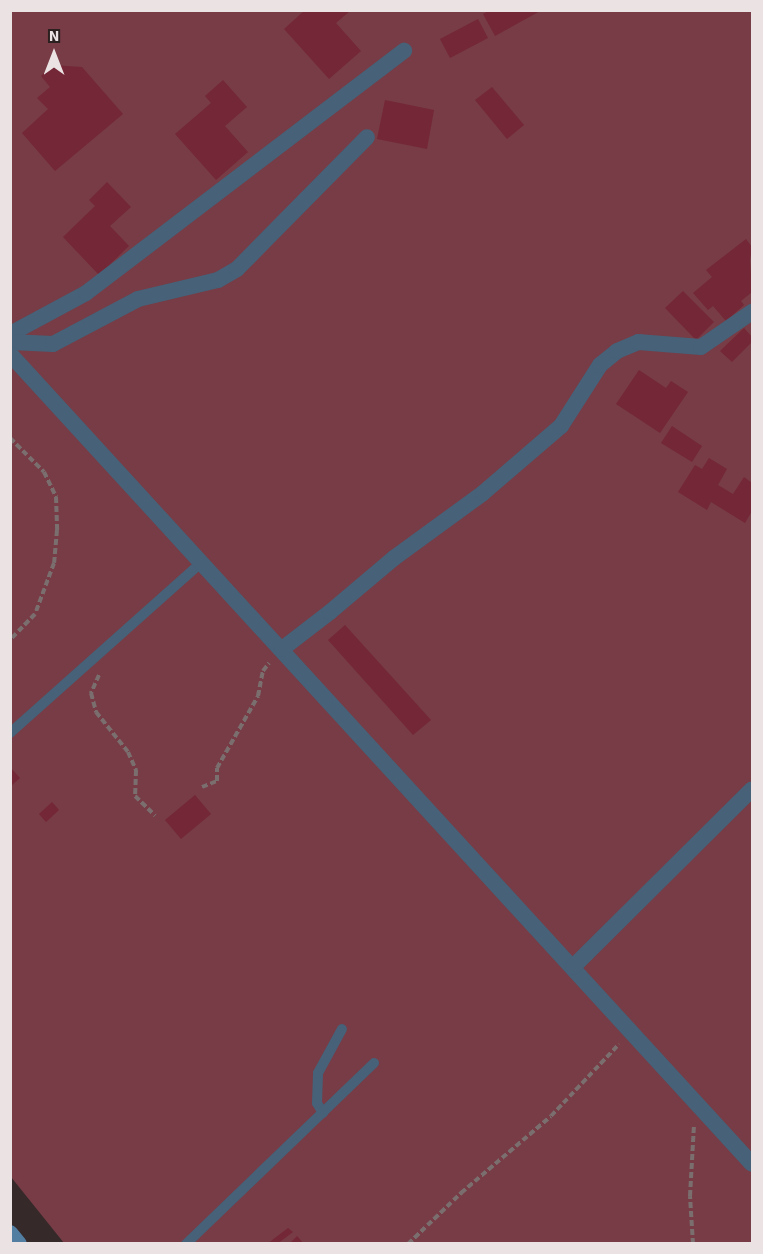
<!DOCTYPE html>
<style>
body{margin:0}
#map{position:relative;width:763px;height:1254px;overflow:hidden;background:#36292a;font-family:"Source Sans 3",sans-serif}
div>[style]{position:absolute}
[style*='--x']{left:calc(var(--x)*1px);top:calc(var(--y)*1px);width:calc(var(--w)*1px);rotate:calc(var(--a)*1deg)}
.green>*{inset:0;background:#773c45}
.building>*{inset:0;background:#742736}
.path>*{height:4px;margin-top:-2px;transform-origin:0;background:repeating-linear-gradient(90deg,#7a6e6f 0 6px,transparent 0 9px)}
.service>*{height:10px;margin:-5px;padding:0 5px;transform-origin:5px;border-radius:5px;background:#466178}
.minor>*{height:16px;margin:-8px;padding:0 8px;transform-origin:8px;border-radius:8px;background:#466178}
.secondary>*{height:16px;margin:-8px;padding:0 8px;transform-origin:8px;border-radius:8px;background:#527ea2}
span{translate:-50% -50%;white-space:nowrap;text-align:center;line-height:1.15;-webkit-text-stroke:4.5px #2c1f20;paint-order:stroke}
.frame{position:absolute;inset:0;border:12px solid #ebe2e3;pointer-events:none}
.north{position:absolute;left:24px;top:24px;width:60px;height:60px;-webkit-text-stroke:4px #2c1f20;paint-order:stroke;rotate:0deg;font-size:16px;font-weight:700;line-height:24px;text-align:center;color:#ebe2e3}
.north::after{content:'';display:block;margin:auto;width:21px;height:27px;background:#ebe2e3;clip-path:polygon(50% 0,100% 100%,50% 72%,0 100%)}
</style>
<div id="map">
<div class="green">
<i style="clip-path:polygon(11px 11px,752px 11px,752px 1243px,64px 1243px,11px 1177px)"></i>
</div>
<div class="building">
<i style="clip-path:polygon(305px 10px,351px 10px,336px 23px,361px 51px,329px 79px,284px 29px)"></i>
<i style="clip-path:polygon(490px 10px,542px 10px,495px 36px,483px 14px)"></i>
<i style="clip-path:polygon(478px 19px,488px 38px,450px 58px,440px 39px)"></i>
<i style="clip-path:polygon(52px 65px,82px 67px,123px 114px,55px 171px,22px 133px,48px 109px,37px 98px,50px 87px,41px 76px)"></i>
<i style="clip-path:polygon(223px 80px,247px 107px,225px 126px,248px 152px,216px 180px,175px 134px,211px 103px,205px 96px)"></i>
<i style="clip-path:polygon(492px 87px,524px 125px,507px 139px,475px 100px)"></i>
<i style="clip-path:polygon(385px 100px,434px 110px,427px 149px,377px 139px)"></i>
<i style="clip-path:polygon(107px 182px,131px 207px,110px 226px,129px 246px,99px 275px,63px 237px,95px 206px,89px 200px)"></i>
<i style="clip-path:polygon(746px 239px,752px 247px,750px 260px,752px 292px,741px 301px,744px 305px,726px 321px,713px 306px,708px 310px,693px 293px,712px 277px,706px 270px)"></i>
<i style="clip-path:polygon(683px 291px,714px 322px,696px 340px,665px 308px)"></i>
<i style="clip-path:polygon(744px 328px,752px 337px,752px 342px,732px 362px,720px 351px)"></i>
<i style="clip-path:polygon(639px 370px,666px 388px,671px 381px,688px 392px,660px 433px,616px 404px)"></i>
<i style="clip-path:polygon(672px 426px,702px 446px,692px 462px,661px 443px)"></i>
<i style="clip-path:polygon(709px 458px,727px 469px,718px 485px,733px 494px,744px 477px,752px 483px,752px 511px,745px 523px,711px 502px,707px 510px,678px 492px,695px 465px,702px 469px)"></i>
<i style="clip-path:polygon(345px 625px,431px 720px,413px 735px,328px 640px)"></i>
<i style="clip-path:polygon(10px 767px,20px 778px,12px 785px,10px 783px)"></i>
<i style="clip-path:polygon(195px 795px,211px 814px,181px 839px,165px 820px)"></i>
<i style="clip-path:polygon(52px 802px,59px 810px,46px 822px,39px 814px)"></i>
<i style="clip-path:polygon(288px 1228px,293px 1232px,277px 1244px,267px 1244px)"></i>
<i style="clip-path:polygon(297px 1236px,304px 1244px,289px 1244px)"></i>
</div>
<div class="path">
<i style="--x:10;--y:438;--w:48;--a:45"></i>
<i style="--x:44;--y:472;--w:28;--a:64"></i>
<i style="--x:56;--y:497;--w:33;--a:88"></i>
<i style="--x:57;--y:530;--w:33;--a:95"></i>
<i style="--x:54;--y:563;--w:54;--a:110.4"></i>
<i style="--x:35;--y:614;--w:36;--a:134"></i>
<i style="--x:99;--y:675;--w:20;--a:114"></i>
<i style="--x:91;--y:693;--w:20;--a:75"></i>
<i style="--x:96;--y:712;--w:51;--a:51.3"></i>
<i style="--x:128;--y:752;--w:20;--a:66"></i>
<i style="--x:136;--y:770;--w:26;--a:92"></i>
<i style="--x:135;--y:796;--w:28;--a:44"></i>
<i style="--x:202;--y:787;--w:16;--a:-22"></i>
<i style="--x:217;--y:781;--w:13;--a:-90"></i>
<i style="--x:217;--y:768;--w:83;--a:-60.3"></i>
<i style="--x:258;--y:696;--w:25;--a:-79"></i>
<i style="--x:263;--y:671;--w:10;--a:-53"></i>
<i style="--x:408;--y:1244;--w:74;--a:-43.9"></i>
<i style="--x:461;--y:1193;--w:118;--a:-40.5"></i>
<i style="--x:551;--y:1116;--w:99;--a:-46.6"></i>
<i style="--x:693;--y:1244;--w:48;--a:-93.6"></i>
<i style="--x:690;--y:1196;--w:71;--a:-86.8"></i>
</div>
<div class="service">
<i style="--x:10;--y:733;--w:257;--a:-41.7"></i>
<i style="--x:323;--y:1113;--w:12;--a:-121"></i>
<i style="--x:317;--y:1103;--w:30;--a:-88"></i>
<i style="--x:318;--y:1073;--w:50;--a:-61.4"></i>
<i style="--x:186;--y:1244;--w:261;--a:-43.9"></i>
</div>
<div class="minor">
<i style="--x:10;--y:334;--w:86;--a:-28.3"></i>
<i style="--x:86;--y:293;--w:400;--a:-37.3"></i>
<i style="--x:10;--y:342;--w:43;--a:2.7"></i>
<i style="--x:53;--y:344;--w:96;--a:-27.9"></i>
<i style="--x:138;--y:299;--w:82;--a:-13.4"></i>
<i style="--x:218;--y:280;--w:22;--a:-30"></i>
<i style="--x:237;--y:269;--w:185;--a:-45.4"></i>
<i style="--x:10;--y:354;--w:1098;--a:47.51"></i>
<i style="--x:282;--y:649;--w:61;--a:-37.6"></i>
<i style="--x:330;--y:612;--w:84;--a:-40.2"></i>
<i style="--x:394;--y:558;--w:110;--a:-36.1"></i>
<i style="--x:483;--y:493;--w:103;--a:-40.7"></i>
<i style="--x:561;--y:426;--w:72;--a:-57.4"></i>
<i style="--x:600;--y:365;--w:22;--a:-39"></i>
<i style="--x:617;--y:351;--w:23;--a:-23"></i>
<i style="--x:638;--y:342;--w:63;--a:4.5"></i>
<i style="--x:701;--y:347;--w:62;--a:-34.5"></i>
<i style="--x:573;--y:967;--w:252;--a:-44.8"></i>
</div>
<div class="secondary">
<i style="--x:10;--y:1233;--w:14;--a:51"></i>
</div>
<div class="frame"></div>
<div class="north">N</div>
</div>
